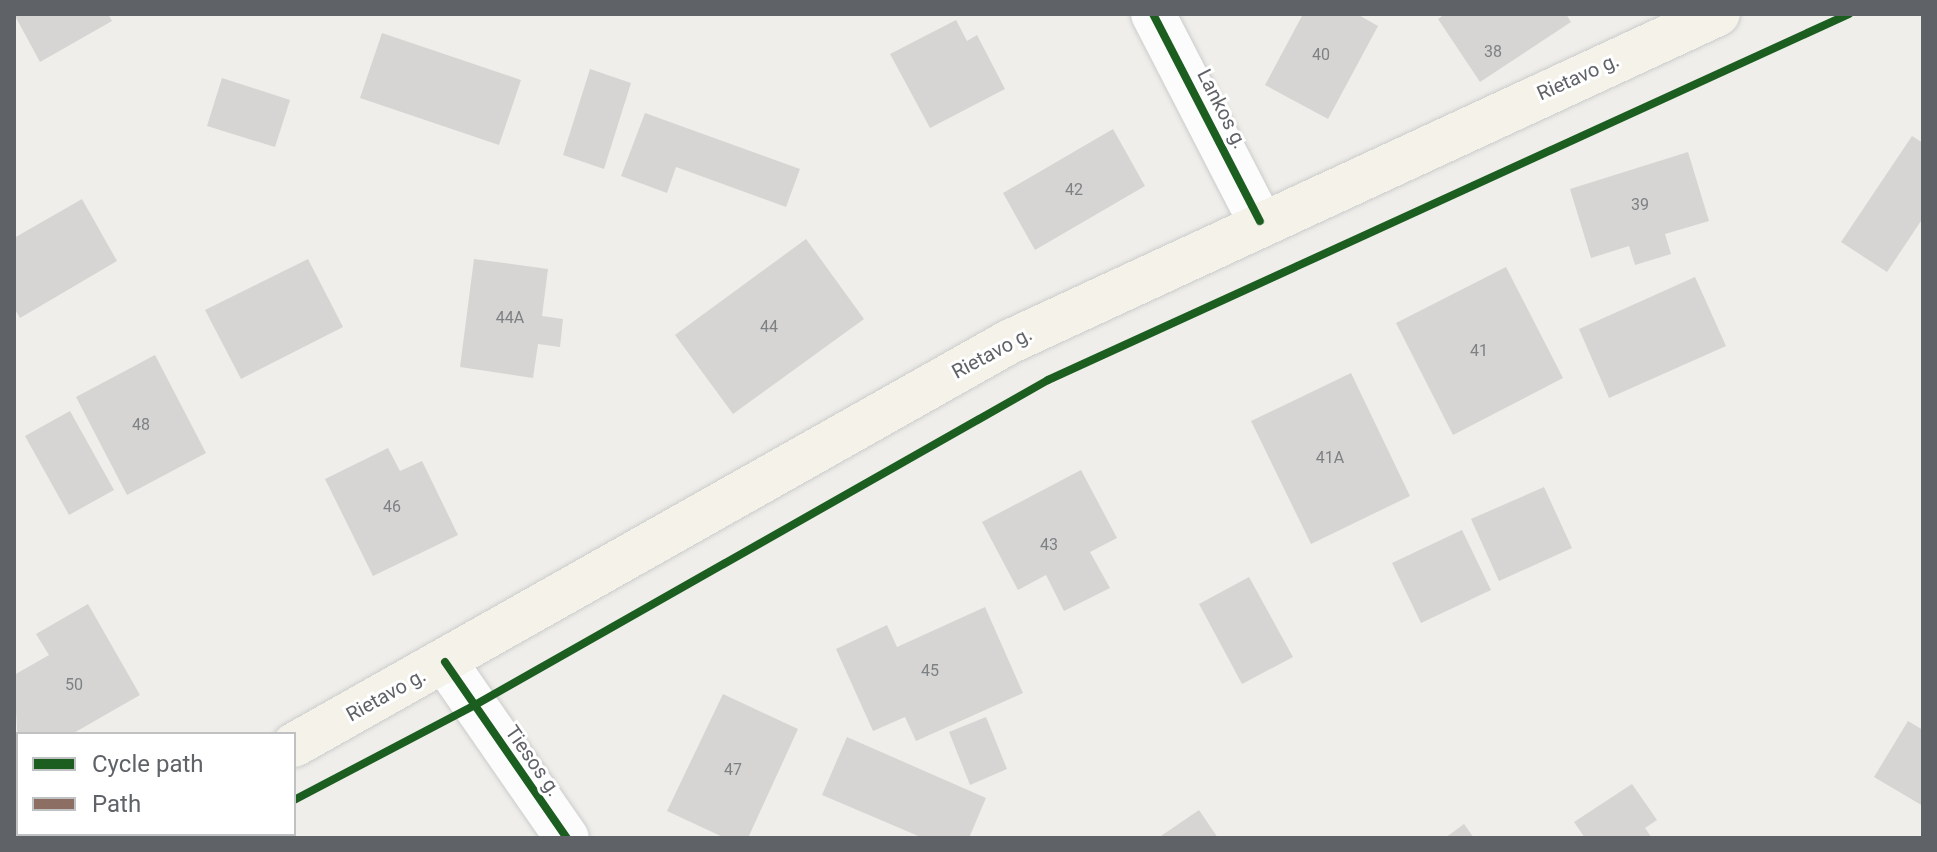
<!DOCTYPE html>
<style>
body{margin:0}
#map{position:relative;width:1937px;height:852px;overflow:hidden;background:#efeeea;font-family:Roboto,sans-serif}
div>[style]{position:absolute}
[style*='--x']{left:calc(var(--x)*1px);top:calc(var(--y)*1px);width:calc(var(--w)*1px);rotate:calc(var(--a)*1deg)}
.building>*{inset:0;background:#d6d5d3}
.roads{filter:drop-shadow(0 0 2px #cbcccc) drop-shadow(0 0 2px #cbcccc)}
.minor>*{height:44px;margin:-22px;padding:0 22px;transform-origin:22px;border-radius:22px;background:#fdfcfc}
.major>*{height:44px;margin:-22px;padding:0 22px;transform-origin:22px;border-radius:22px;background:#f4f2e9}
.quiet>*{height:6px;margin-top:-3px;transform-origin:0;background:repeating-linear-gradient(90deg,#8d6e63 0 12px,transparent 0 18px)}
.cycleway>*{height:8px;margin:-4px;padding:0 4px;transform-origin:4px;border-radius:4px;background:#1b5e20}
span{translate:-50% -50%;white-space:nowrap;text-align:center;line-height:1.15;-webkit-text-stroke:6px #fff;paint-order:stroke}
.number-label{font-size:16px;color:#7e8184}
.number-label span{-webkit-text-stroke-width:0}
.street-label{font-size:20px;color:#5f6368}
.frame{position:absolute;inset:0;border:16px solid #5f6368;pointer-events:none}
.legend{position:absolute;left:16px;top:732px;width:280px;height:104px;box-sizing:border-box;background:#fff;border:2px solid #bfc1c3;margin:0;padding:10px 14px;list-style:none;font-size:24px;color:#5f6368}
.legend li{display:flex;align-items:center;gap:16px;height:40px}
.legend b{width:40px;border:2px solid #bfc1c3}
</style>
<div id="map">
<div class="building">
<i style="clip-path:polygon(14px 14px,108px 14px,112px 21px,40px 62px)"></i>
<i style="clip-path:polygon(1303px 14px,1357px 14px,1378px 26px,1328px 119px,1265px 85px)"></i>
<i style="clip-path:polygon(1445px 14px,1566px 14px,1571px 22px,1480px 82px,1438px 19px)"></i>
<i style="clip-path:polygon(956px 20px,967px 41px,977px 35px,1005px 89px,930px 128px,890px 54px)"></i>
<i style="clip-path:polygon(382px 33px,521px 80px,499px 145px,360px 98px)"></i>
<i style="clip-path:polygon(590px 69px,631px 83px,604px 169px,563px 155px)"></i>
<i style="clip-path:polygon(222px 78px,290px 100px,275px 147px,207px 126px)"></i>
<i style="clip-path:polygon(645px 113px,800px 169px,786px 207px,676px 167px,667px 193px,621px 176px)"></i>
<i style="clip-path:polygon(1113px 129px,1145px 186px,1035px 250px,1003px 193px)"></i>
<i style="clip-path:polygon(1912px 136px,1923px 143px,1923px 218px,1887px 272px,1841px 242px)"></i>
<i style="clip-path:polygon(1688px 152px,1709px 221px,1665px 234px,1671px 254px,1635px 265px,1629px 246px,1591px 258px,1570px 189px)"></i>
<i style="clip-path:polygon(82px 199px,117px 261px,20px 318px,14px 308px,14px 238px)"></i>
<i style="clip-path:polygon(806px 239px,864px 319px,733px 414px,675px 335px)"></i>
<i style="clip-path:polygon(308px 259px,343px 327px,241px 379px,205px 310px)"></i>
<i style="clip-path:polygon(474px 259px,548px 269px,542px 316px,563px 319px,560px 347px,538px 344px,533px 378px,460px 367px)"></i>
<i style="clip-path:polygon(1506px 267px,1563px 378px,1453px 435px,1396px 323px)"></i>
<i style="clip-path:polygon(1695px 277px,1726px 346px,1609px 398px,1579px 329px)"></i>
<i style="clip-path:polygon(155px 355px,206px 453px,127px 495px,76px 397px)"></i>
<i style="clip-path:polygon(1351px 373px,1410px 496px,1311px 544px,1251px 421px)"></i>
<i style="clip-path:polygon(70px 411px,114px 490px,69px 515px,25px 436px)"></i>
<i style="clip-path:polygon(388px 448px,400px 471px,422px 461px,458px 535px,373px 576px,325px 479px)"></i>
<i style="clip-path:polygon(1081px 470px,1117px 538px,1090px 552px,1110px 588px,1064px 611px,1046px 575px,1018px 590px,982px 522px)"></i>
<i style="clip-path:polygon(1544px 487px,1572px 548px,1499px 581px,1471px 519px)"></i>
<i style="clip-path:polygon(1462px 530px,1491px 590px,1421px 623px,1392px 563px)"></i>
<i style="clip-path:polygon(1249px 577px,1293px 657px,1242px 684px,1199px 604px)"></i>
<i style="clip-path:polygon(88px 604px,140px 695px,72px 734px,18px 734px,18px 746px,14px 675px,49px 655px,36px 634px)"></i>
<i style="clip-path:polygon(985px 607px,1023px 693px,916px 741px,905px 717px,873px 731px,836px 649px,887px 625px,897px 647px)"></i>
<i style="clip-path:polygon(723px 694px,798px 729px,748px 838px,725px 838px,667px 811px)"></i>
<i style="clip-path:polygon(986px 717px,1007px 769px,970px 785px,949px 732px)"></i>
<i style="clip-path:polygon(1908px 721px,1923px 730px,1923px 806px,1874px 777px)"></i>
<i style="clip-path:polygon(847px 737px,986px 798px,969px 838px,923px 838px,822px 795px)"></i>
<i style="clip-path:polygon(1632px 784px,1657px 820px,1645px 828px,1652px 838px,1585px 838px,1574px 822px)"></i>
<i style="clip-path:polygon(1199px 810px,1218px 838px,1158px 838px)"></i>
<i style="clip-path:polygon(1464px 824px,1474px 838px,1445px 838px)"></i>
</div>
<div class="roads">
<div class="minor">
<i style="--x:1153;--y:14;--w:233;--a:62.7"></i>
<i style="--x:445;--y:662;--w:214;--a:55.3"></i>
</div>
<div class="major">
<i style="--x:294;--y:745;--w:821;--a:-29.41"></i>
<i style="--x:1009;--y:342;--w:781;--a:-24.83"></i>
<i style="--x:123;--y:838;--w:9;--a:-27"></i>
</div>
</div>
<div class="quiet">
<i style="--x:220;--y:838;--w:9;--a:-27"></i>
</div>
<div class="cycleway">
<i style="--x:1153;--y:14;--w:233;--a:62.7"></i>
<i style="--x:445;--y:662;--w:214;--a:55.3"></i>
<i style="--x:294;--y:800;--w:204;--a:-27.7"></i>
<i style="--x:475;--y:705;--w:659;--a:-29.56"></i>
<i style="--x:1048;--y:380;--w:881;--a:-24.56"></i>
</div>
<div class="number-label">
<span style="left:1493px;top:52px">38</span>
<span style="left:1321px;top:55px">40</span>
<span style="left:1074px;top:190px">42</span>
<span style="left:1640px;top:205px">39</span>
<span style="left:510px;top:318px">44A</span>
<span style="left:769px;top:327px">44</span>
<span style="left:1479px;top:351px">41</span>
<span style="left:141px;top:425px">48</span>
<span style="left:1330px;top:458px">41A</span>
<span style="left:392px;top:507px">46</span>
<span style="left:1049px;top:545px">43</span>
<span style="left:930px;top:671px">45</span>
<span style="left:74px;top:685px">50</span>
<span style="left:733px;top:770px">47</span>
</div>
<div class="street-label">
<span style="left:1578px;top:77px;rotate:-24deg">Rietavo g.</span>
<span style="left:1222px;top:109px;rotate:63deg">Lankos g.</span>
<span style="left:992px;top:353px;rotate:-28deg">Rietavo g.</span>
<span style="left:386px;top:695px;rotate:-29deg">Rietavo g.</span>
<span style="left:533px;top:761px;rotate:55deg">Tiesos g.</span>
</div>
<div class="frame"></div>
<ul class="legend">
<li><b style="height:10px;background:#1b5e20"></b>Cycle path</li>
<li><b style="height:10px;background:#8d6e63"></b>Path</li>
</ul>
</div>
